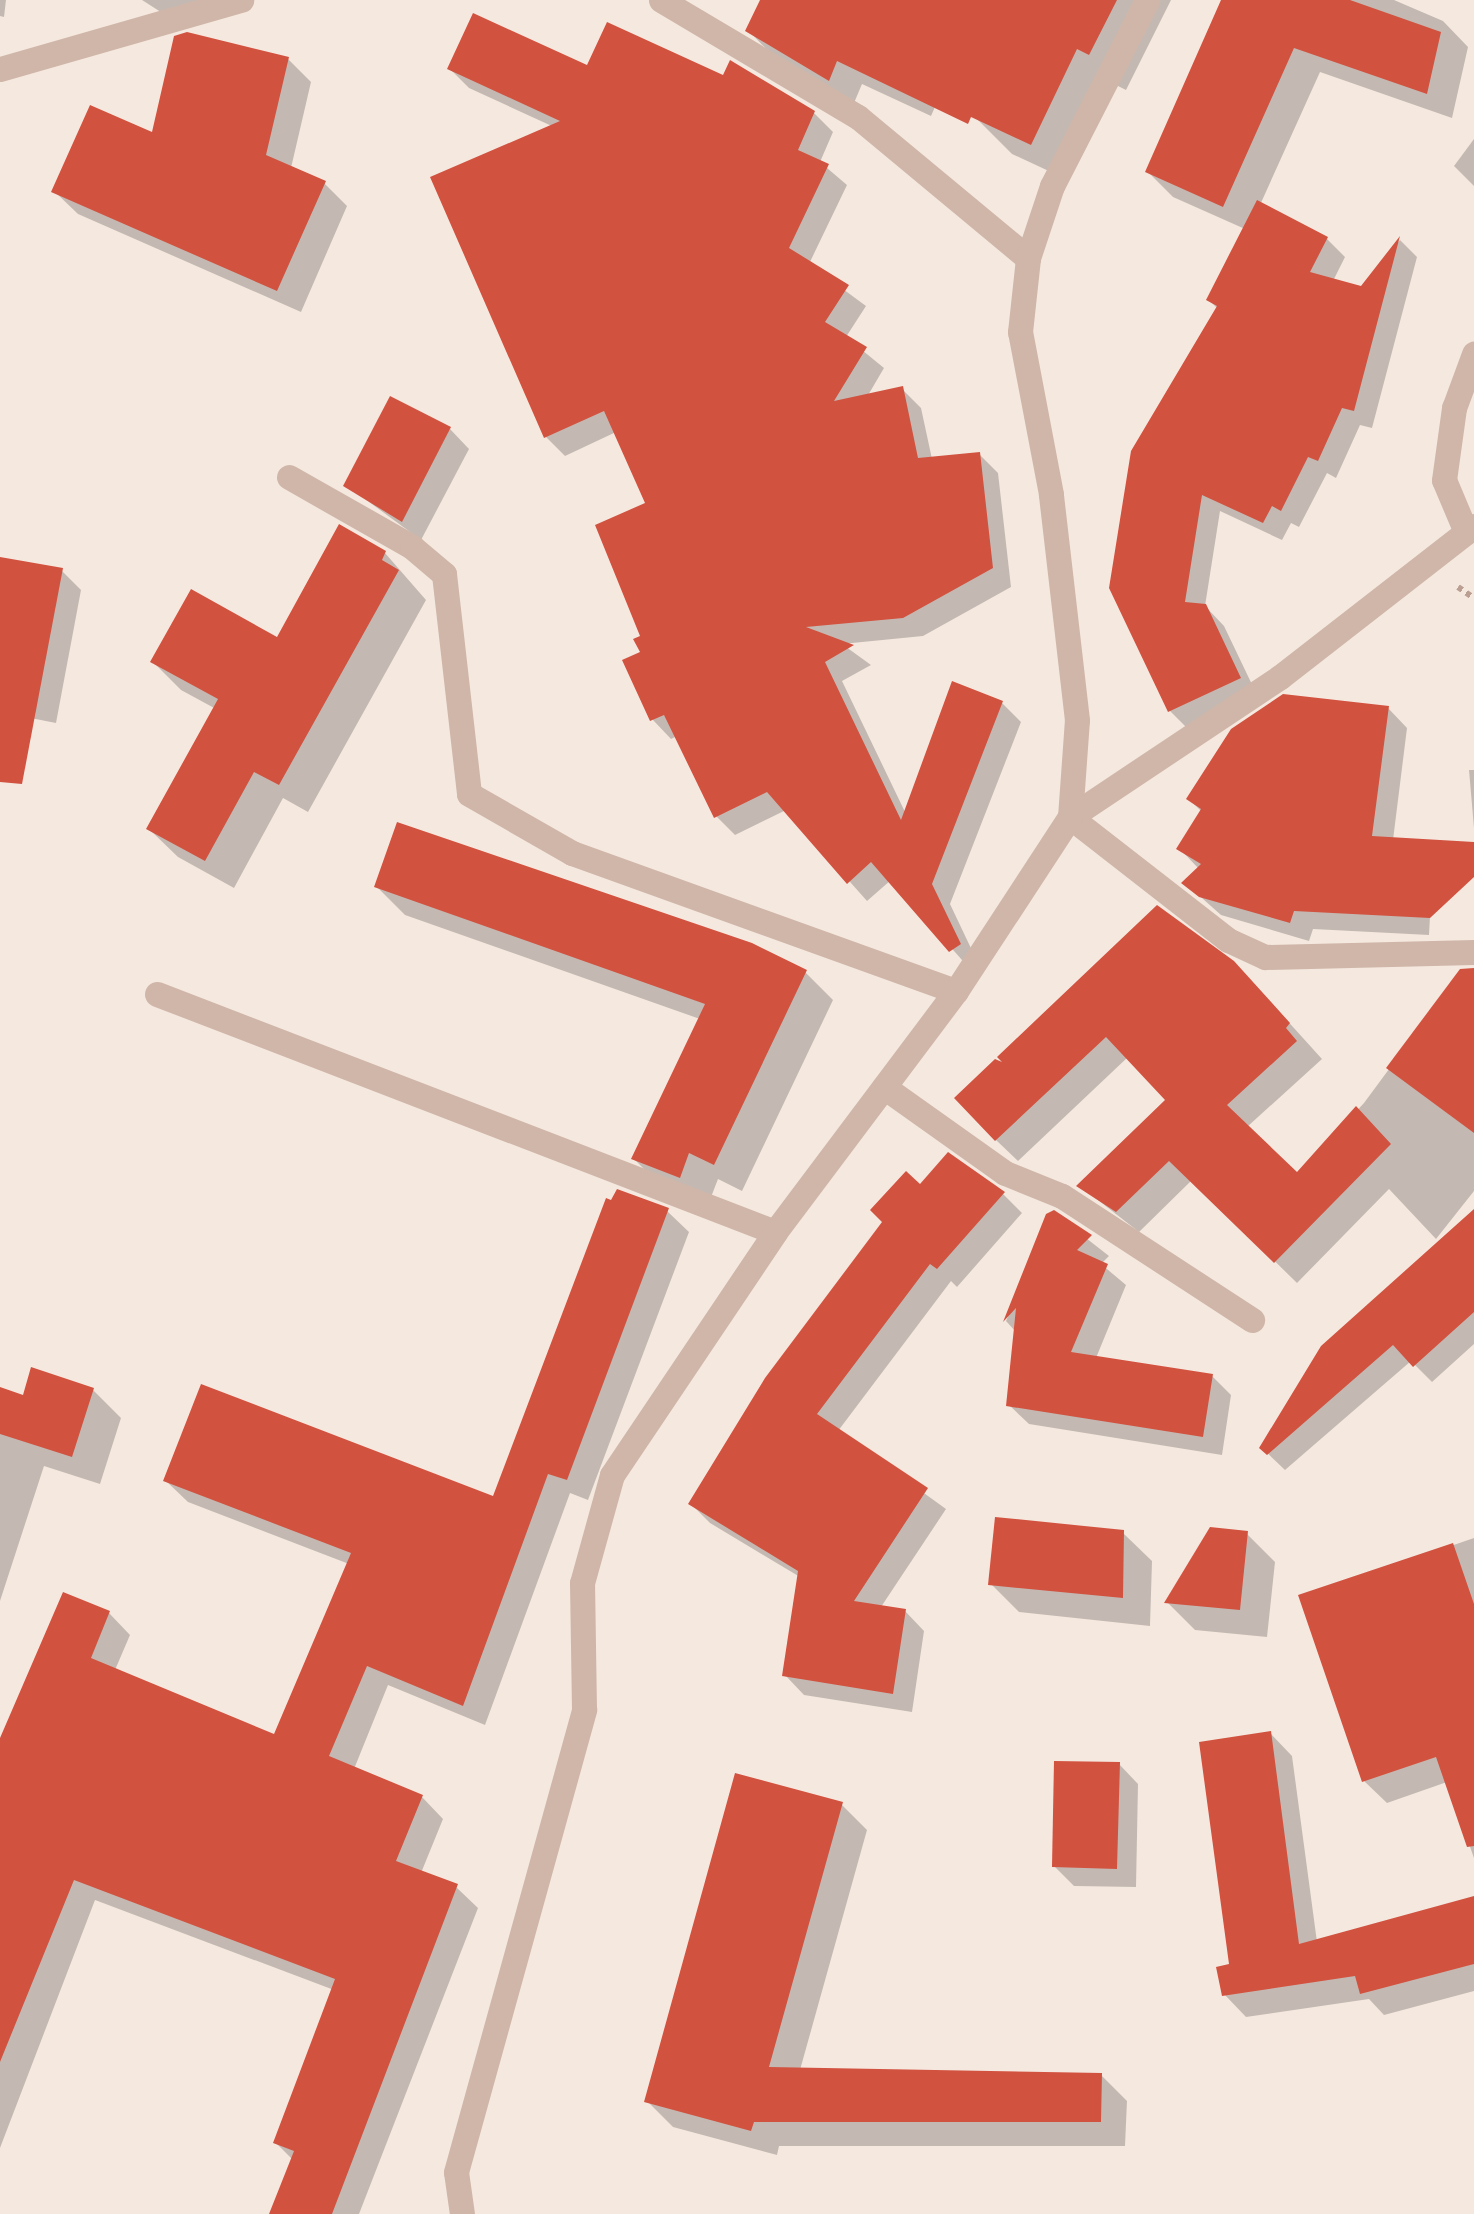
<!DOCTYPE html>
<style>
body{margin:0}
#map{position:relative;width:1474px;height:2214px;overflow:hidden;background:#f5e8df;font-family:"Fira Sans Condensed",sans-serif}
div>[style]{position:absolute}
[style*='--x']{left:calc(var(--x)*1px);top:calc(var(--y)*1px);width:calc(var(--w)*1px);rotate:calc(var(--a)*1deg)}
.shadow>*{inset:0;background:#0003}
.building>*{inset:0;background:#d25240}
.path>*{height:6px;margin-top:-3px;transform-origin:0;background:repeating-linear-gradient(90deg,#bb9f93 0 5px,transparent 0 10px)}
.lane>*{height:25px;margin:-12.5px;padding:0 12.5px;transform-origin:12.5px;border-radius:12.5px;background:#cfb6a9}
.street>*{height:25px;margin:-12.5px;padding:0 12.5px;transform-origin:12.5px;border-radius:12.5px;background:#cfb6a9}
span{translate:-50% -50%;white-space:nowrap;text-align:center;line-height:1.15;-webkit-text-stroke:8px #fcf3ec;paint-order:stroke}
</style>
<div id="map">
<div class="shadow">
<i style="clip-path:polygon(0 0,6px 0,4px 17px,0 16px)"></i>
<i style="clip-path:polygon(142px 0,203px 0,178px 23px)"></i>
<i style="clip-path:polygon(762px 0,889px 0,961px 48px,931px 116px,862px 84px,854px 103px,772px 55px,748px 30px)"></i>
<i style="clip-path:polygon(1033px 0,1171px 0,1126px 90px,1114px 84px,1068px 180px,1012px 154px,975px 117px)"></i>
<i style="clip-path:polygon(1224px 0,1394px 0,1443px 21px,1468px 47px,1452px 118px,1320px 72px,1260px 205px,1327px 239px,1345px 257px,1333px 281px,1362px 288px,1400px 240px,1417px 257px,1372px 428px,1360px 425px,1336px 478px,1327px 473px,1299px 527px,1291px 523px,1282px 540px,1220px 511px,1205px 606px,1224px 626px,1258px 697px,1188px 729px,1170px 711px,1218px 309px,1209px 300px,1245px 229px,1173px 197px,1148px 172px)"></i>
<i style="clip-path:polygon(288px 59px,311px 82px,291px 168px,324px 183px,347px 206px,301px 312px,78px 214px,54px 191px)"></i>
<i style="clip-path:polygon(588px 68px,725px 78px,814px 113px,833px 132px,820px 162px,847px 185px,809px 264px,866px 306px,846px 337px,884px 368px,867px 397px,902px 389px,921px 408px,932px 459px,979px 454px,998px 473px,1011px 587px,923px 636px,842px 644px,871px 665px,842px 681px,906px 814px,1002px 703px,1021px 722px,950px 904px,978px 963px,970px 969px,891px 880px,867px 901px,786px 810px,735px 835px,716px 816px,677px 736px,671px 739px,653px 720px,643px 653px,648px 504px,616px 432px,565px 456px,546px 437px,554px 127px,469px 88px,450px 69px)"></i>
<i style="clip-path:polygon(1474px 139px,1474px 186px,1454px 166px)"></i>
<i style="clip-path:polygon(450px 429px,469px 449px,421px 540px,346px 485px)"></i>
<i style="clip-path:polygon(385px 553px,426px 600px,308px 812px,283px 798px,234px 888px,178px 857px,149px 829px,216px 709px,181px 690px,153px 662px,278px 640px)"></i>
<i style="clip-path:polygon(0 559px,62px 571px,81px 590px,56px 723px,0 712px)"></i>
<i style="clip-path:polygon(1388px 708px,1407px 728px,1393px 840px,1433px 861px,1429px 935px,1313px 929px,1309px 941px,1221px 915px,1185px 883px,1199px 869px,1179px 848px,1202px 812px,1189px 799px)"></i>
<i style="clip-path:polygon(1469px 770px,1474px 770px,1474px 828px)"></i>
<i style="clip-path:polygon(377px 887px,805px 972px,833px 1000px,742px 1191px,718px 1179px,708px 1205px,662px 1187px,634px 1159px,700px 1019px,405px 915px)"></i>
<i style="clip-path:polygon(1454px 981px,1474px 995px,1474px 1191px,1436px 1239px,1389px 1189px,1297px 1283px,1192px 1180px,1139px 1232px,1080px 1186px,1168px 1100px,1128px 1057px,1018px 1161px,996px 1140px,1012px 1070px,1000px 1057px,1255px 985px,1322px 1059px,1247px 1127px,1297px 1175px,1364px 1103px)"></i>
<i style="clip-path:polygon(920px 1188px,1003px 1194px,1022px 1213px,957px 1287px,951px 1281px,838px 1431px,946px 1509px,881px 1607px,905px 1611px,924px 1631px,912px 1712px,804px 1695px,785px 1675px,800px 1577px,710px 1523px,691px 1504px)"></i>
<i style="clip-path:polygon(667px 1211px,689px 1232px,588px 1500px,570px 1493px,485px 1725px,388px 1685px,354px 1769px,422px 1797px,443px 1819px,421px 1873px,456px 1887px,478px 1908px,359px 2214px,272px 2214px,293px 2160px,276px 2143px,334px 1990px,95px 1900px,0 2148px,0 1744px,109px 1613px,130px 1635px,115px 1670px,276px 1737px,349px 1564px,188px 1502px,166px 1481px,494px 1499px)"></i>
<i style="clip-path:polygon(1054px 1213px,1109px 1256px,1101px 1264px,1126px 1285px,1096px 1358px,1212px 1376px,1231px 1395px,1222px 1455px,1029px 1424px,1009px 1405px,1016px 1332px,1006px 1321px)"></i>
<i style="clip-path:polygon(1474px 1237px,1474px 1344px,1432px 1382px,1411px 1361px,1285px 1470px,1262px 1448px)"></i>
<i style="clip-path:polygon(0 1390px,24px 1398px,93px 1390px,121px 1418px,100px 1484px,44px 1466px,0 1601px)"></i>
<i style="clip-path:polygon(1123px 1533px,1152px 1561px,1150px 1626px,1019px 1612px,991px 1584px)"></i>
<i style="clip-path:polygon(1247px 1534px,1275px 1562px,1267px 1637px,1195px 1630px,1167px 1602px)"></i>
<i style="clip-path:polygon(1474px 1538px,1474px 1858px,1447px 1782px,1387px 1803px,1364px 1781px,1302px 1597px)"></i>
<i style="clip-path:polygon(1270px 1733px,1292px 1756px,1317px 1942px,1474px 1899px,1474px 1991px,1384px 2015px,1369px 1999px,1246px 2017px,1224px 1994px)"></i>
<i style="clip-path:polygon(1119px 1764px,1138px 1784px,1136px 1887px,1074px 1886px,1054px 1866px)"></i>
<i style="clip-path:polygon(841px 1804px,867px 1830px,800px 2070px,1101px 2075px,1127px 2101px,1125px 2146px,779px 2146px,777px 2155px,673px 2127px,647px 2101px)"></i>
</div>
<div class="building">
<i style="clip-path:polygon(760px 0,1117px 0,1089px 55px,1077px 49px,1031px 145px,971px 117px,968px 124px,837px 61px,829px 81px,745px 31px)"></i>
<i style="clip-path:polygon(1221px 0,1350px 0,1441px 32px,1427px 94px,1294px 48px,1223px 207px,1145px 172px)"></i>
<i style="clip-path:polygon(473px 13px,587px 65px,607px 22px,723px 75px,730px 60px,815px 111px,798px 150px,829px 164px,789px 248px,849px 285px,825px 322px,867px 347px,834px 401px,903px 386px,918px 458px,980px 452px,993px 568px,903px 618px,806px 627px,854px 645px,825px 662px,901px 820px,952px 681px,1003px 701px,932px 884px,961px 944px,949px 952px,871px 862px,847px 884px,767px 792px,714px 818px,664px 715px,650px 721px,622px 660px,640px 652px,633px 639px,640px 636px,595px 525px,645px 503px,604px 411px,544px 438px,430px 177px,560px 121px,447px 69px)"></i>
<i style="clip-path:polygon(187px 32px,289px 57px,266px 155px,326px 181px,277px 291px,51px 192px,90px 105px,152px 132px,174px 36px)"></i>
<i style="clip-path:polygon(1257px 200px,1328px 237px,1310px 272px,1361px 286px,1400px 236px,1354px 411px,1342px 408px,1318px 461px,1308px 457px,1281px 511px,1272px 506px,1263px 523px,1202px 495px,1185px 602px,1206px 604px,1241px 678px,1168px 712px,1109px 588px,1131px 451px,1217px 306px,1206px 300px)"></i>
<i style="clip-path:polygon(390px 396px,451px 427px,402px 522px,343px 486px)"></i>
<i style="clip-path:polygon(339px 524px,386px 551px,382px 560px,399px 570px,279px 785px,254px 772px,205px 861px,146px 829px,218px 699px,150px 662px,191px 589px,277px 637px)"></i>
<i style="clip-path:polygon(0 557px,63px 568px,22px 784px,0 782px)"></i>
<i style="clip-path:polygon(1283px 694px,1389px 706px,1372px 836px,1474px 842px,1474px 877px,1430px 918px,1294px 911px,1290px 923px,1199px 897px,1181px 883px,1201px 864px,1176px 849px,1201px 809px,1186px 799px,1231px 729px)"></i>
<i style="clip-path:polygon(397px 822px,752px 943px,807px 970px,714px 1165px,689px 1153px,680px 1178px,631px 1159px,705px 1004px,374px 887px)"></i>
<i style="clip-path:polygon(1157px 905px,1234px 961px,1290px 1023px,1286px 1028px,1297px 1041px,1227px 1105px,1297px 1172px,1356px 1106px,1391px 1144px,1274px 1263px,1169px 1161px,1116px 1212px,1076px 1186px,1165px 1100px,1106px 1037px,995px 1141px,954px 1098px,995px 1059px,1002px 1062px,997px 1057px)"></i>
<i style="clip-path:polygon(1474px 968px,1474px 1133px,1386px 1068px,1460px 969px)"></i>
<i style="clip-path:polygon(948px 1152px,1005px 1192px,937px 1269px,930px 1264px,817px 1414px,928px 1488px,854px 1601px,906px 1609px,893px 1694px,782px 1676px,798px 1571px,688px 1504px,765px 1378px,882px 1222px,870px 1210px,906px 1171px,920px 1184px)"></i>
<i style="clip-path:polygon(617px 1189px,669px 1208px,567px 1480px,548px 1474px,463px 1706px,367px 1666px,329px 1756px,423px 1795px,396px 1861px,458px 1884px,332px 2214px,269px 2214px,294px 2151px,273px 2143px,335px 1979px,74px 1880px,0 2062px,0 1738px,63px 1592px,110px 1611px,91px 1658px,274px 1734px,351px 1553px,163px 1481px,201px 1384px,493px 1496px,606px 1198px,611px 1200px)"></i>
<i style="clip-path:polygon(1474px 1209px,1474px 1312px,1413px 1367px,1393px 1345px,1267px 1455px,1259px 1448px,1321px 1346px)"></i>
<i style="clip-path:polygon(1054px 1210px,1092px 1235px,1077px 1250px,1108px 1264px,1071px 1352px,1213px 1374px,1203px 1437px,1006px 1406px,1016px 1308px,1003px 1322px,1046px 1214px)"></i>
<i style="clip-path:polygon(31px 1367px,94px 1388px,72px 1457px,0 1434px,0 1387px,23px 1395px)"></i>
<i style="clip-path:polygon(995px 1517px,1124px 1530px,1123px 1598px,988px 1585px)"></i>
<i style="clip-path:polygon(1210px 1527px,1248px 1531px,1240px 1610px,1164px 1603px)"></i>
<i style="clip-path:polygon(1453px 1543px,1474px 1604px,1474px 1846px,1467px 1847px,1436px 1757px,1362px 1782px,1298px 1595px)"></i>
<i style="clip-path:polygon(1271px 1731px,1299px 1944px,1474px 1896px,1474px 1964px,1360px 1994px,1355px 1976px,1222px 1996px,1216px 1967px,1229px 1964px,1199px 1742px)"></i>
<i style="clip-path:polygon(1054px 1761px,1120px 1762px,1117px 1869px,1052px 1867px)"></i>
<i style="clip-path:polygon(735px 1773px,843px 1802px,769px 2067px,1102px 2073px,1101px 2122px,754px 2122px,751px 2131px,644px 2102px)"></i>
</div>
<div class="path">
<i style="--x:1458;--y:587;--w:19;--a:35"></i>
</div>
<div class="lane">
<i style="--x:289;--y:477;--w:142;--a:29.6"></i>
<i style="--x:412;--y:547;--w:42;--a:40.2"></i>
<i style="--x:444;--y:574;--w:221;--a:83.5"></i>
<i style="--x:469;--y:794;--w:119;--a:29.8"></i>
<i style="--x:572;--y:853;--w:408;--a:19.8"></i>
<i style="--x:157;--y:994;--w:662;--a:21.06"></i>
</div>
<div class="street">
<i style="--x:661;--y:0;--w:229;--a:30.7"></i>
<i style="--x:858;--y:117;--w:221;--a:39.7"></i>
<i style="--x:0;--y:69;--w:251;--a:-16"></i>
<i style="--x:1474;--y:526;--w:246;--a:142.1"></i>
<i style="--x:1280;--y:677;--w:252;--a:146.3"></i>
<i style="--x:1070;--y:817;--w:200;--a:37.9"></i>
<i style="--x:1228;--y:940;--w:41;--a:24.7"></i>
<i style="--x:1265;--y:957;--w:209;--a:-1.4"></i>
<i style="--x:1466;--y:532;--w:56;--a:-112.9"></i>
<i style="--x:1444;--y:480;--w:73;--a:-82.1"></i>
<i style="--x:1454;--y:408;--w:58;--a:-69.7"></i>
<i style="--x:884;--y:1087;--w:148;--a:35.4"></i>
<i style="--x:1005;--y:1173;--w:61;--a:22"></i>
<i style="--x:1062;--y:1196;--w:227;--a:33.1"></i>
<i style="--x:462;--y:2214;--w:42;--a:-98.1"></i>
<i style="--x:456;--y:2172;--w:480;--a:-74.5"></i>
<i style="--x:584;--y:1709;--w:126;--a:-90.9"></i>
<i style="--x:582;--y:1583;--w:112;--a:-74.5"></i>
<i style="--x:612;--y:1475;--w:293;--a:-56.1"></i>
<i style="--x:775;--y:1232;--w:301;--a:-53.1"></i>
<i style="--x:956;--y:991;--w:208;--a:-56.8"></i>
<i style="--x:1070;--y:817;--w:97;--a:-85.9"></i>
<i style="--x:1077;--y:720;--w:227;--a:-96.6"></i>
<i style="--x:1051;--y:494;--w:165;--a:-100.8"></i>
<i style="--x:1020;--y:332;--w:74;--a:-83.8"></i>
<i style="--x:1028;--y:258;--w:76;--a:-71.6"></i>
<i style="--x:1052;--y:186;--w:209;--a:-62.9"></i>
</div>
</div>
